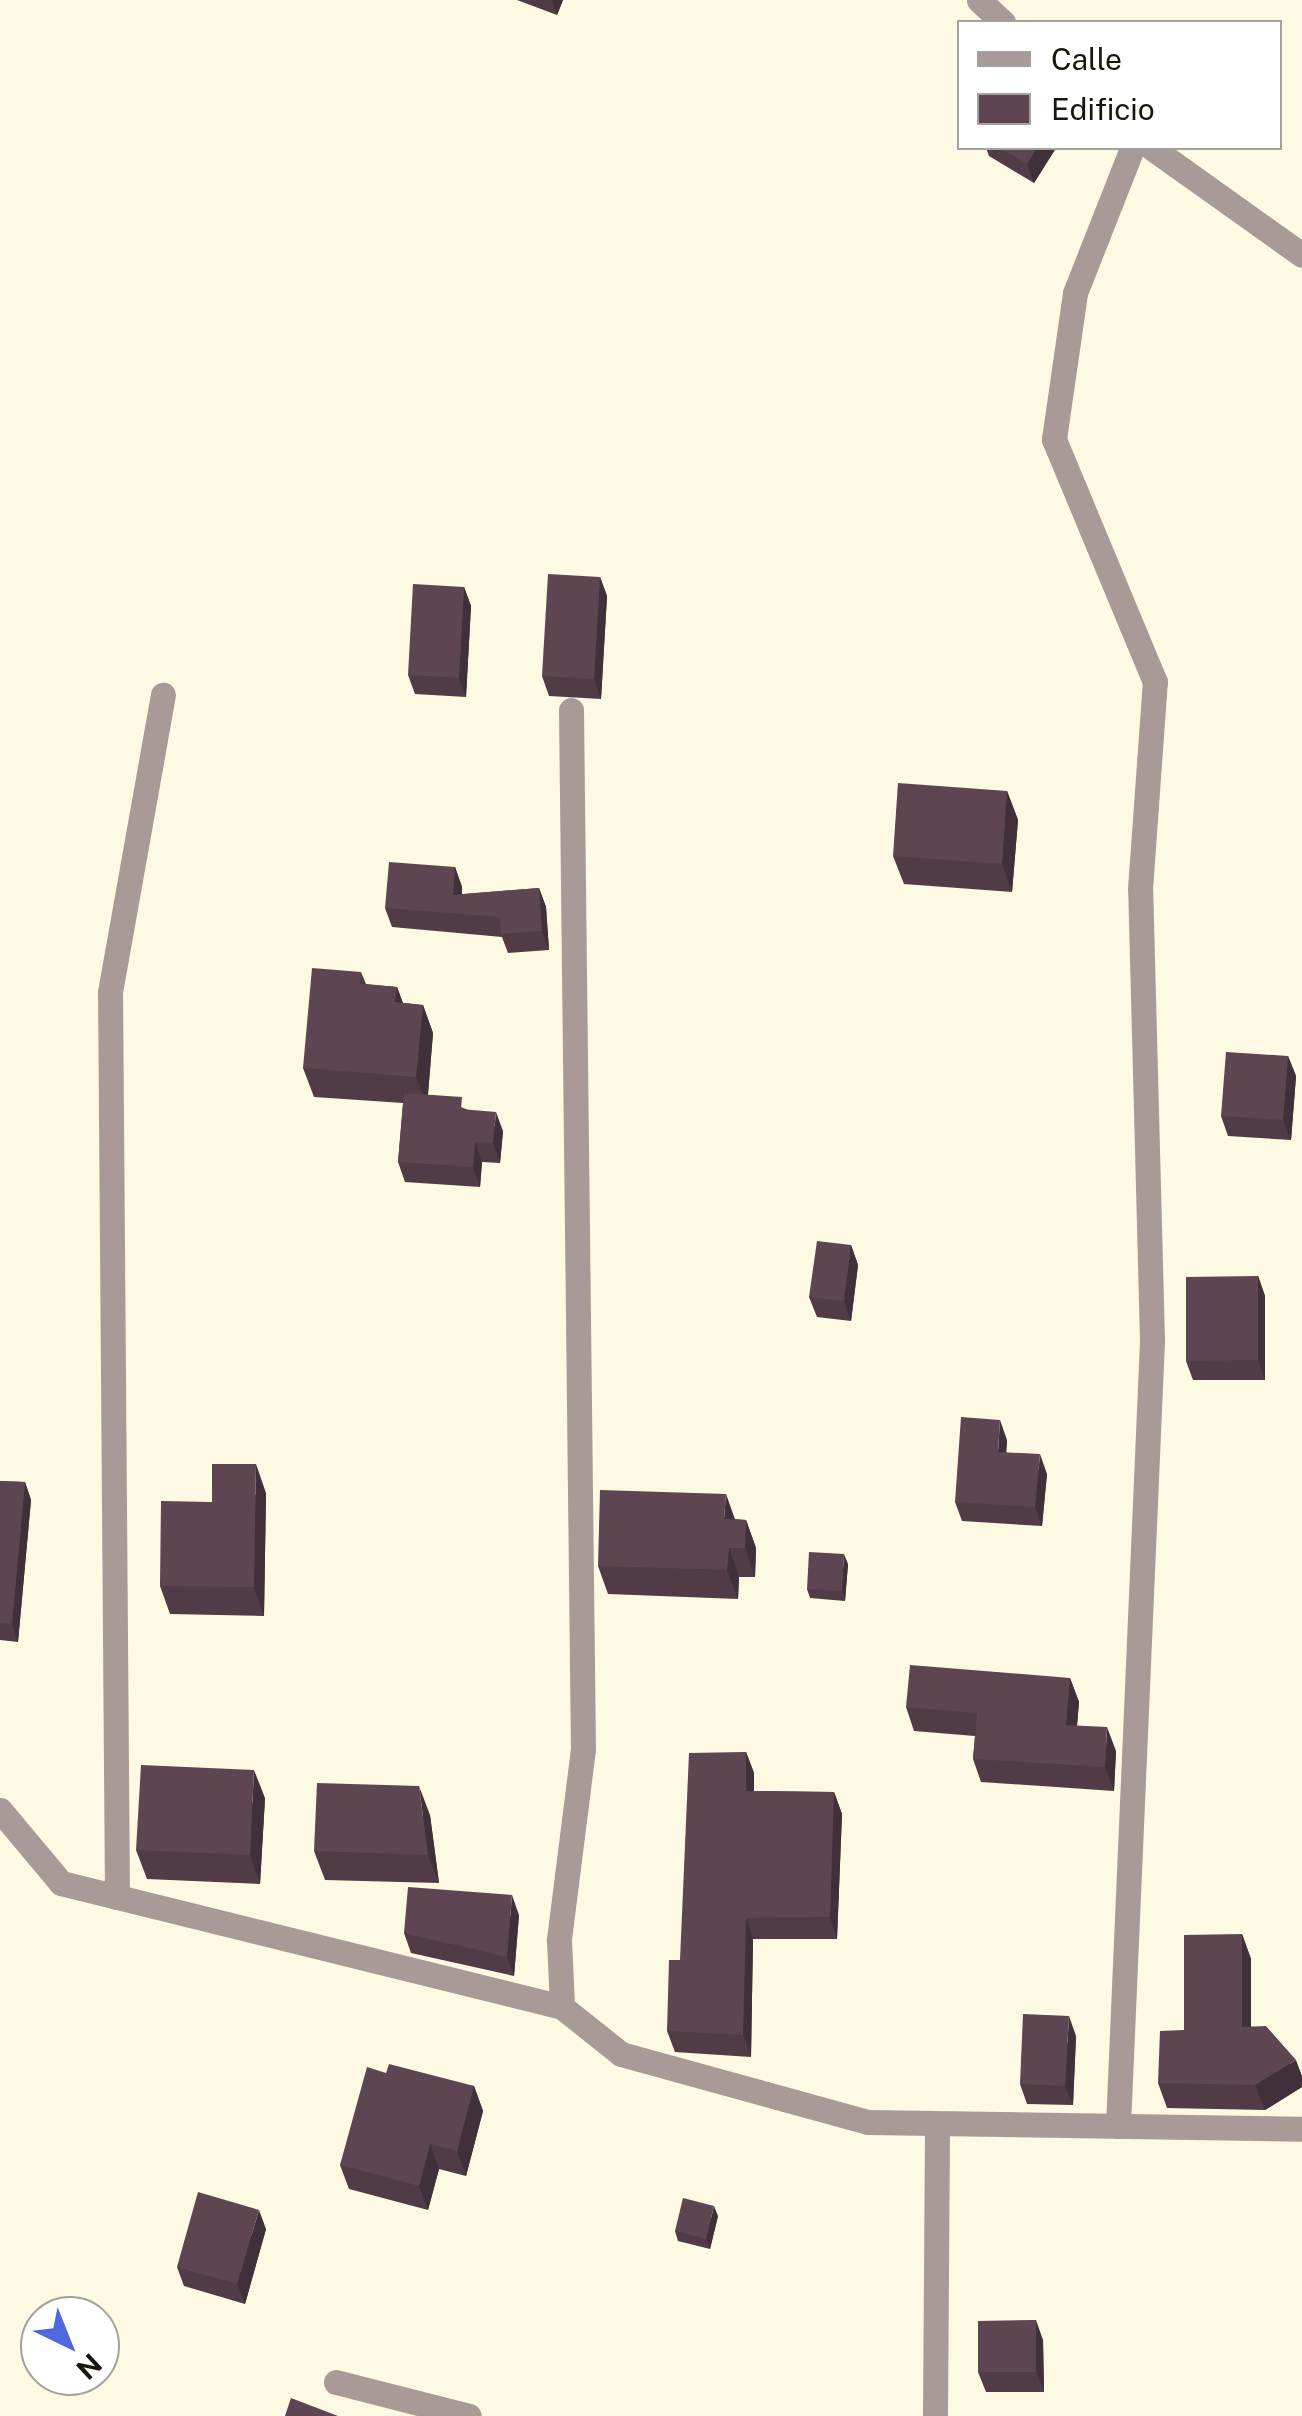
<!DOCTYPE html>
<style>
body{margin:0}
#map{position:relative;width:1302px;height:2416px;overflow:hidden;background:#fef9e2;font-family:"Public Sans",sans-serif}
div>[style]{position:absolute}
[style*='--x']{left:calc(var(--x)*1px);top:calc(var(--y)*1px);width:calc(var(--w)*1px);rotate:calc(var(--a)*1deg)}
.minor>*{height:25px;margin:-12.5px;padding:0 12.5px;transform-origin:12.5px;border-radius:12.5px;background:#a89b97}
.wall>*{inset:0;background:#503b46}
.shaded-wall>*{inset:0;background:#413039}
.building>*{inset:0;background:#5d4551}
span{translate:-50% -50%;white-space:nowrap;text-align:center;line-height:1.15;-webkit-text-stroke:10px #fff;paint-order:stroke}
.legend{position:absolute;left:957px;top:20px;width:325px;height:130px;box-sizing:border-box;background:#fff;border:2px solid #a3a29e;margin:0;padding:12px 18px;list-style:none;font-size:30px;color:#19160d}
.legend li{display:flex;align-items:center;gap:20px;height:50px}
.legend b{width:50px;border:2px solid #a3a29e}
.north{position:absolute;left:20px;top:2296px;width:100px;height:100px;box-sizing:border-box;background:#fff;border:2px solid #a3a29e;border-radius:50%;rotate:137deg;font-size:28px;font-weight:700;line-height:40px;text-align:center;color:#19160d}
.north::after{content:'';display:block;margin:auto;width:35px;height:45px;background:#4f68dd;clip-path:polygon(50% 0,100% 100%,50% 72%,0 100%)}
</style>
<div id="map">
<div class="minor">
<i style="--x:979;--y:0;--w:33;--a:43"></i>
<i style="--x:1152;--y:148;--w:184;--a:35.5"></i>
<i style="--x:571;--y:710;--w:1039;--a:89.34"></i>
<i style="--x:583;--y:1749;--w:193;--a:97.2"></i>
<i style="--x:559;--y:1940;--w:67;--a:87.4"></i>
<i style="--x:562;--y:2007;--w:75;--a:38.5"></i>
<i style="--x:621;--y:2054;--w:256;--a:15.4"></i>
<i style="--x:868;--y:2122;--w:434;--a:0.9"></i>
<i style="--x:0;--y:1810;--w:95;--a:50.1"></i>
<i style="--x:61;--y:1883;--w:516;--a:13.9"></i>
<i style="--x:117;--y:1897;--w:905;--a:-90.44"></i>
<i style="--x:110;--y:992;--w:302;--a:-79.9"></i>
<i style="--x:1118;--y:2126;--w:787;--a:-87.52"></i>
<i style="--x:1152;--y:1340;--w:451;--a:-91.5"></i>
<i style="--x:1140;--y:889;--w:208;--a:-85.9"></i>
<i style="--x:1155;--y:682;--w:263;--a:-112.6"></i>
<i style="--x:1054;--y:439;--w:148;--a:-81.8"></i>
<i style="--x:1075;--y:293;--w:156;--a:-68.5"></i>
<i style="--x:336;--y:2382;--w:137;--a:14.3"></i>
<i style="--x:935;--y:2416;--w:292;--a:-89.6"></i>
</div>
<div class="wall">
<i style="clip-path:polygon(517px 0,563px 0,557px 15px)"></i>
<i style="clip-path:polygon(986px 148px,1056px 148px,1034px 183px,989px 156px)"></i>
<i style="clip-path:polygon(600px 577px,607px 596px,601px 699px,549px 696px,542px 676px)"></i>
<i style="clip-path:polygon(464px 587px,471px 606px,466px 697px,415px 694px,408px 675px)"></i>
<i style="clip-path:polygon(1007px 791px,1018px 820px,1012px 892px,904px 884px,893px 856px)"></i>
<i style="clip-path:polygon(455px 867px,462px 887px,462px 894px,539px 888px,546px 907px,549px 950px,508px 953px,502px 937px,392px 927px,385px 908px)"></i>
<i style="clip-path:polygon(361px 972px,366px 984px,397px 987px,403px 1003px,423px 1005px,433px 1033px,428px 1095px,466px 1109px,503px 1131px,500px 1163px,482px 1162px,480px 1187px,405px 1182px,398px 1162px,403px 1103px,314px 1097px,303px 1068px)"></i>
<i style="clip-path:polygon(1288px 1056px,1296px 1076px,1291px 1140px,1228px 1136px,1221px 1116px)"></i>
<i style="clip-path:polygon(851px 1245px,858px 1265px,851px 1321px,817px 1317px,809px 1297px)"></i>
<i style="clip-path:polygon(1258px 1276px,1265px 1296px,1265px 1380px,1193px 1380px,1186px 1361px)"></i>
<i style="clip-path:polygon(1007px 1440px,1006px 1452px,1047px 1474px,1042px 1526px,962px 1521px,955px 1502px)"></i>
<i style="clip-path:polygon(0 1481px,25px 1482px,31px 1500px,18px 1642px,0 1640px)"></i>
<i style="clip-path:polygon(266px 1493px,264px 1616px,170px 1614px,160px 1586px,212px 1502px)"></i>
<i style="clip-path:polygon(735px 1519px,746px 1520px,756px 1548px,755px 1577px,739px 1577px,738px 1599px,608px 1594px,598px 1566px)"></i>
<i style="clip-path:polygon(848px 1564px,845px 1601px,810px 1598px,807px 1589px)"></i>
<i style="clip-path:polygon(1070px 1678px,1079px 1702px,1077px 1726px,1116px 1751px,1114px 1791px,981px 1782px,973px 1759px,975px 1736px,914px 1731px,906px 1707px)"></i>
<i style="clip-path:polygon(746px 1752px,754px 1773px,754px 1791px,834px 1792px,842px 1814px,837px 1939px,753px 1939px,751px 2057px,675px 2052px,667px 2031px,680px 1960px)"></i>
<i style="clip-path:polygon(265px 1798px,260px 1884px,147px 1879px,136px 1850px)"></i>
<i style="clip-path:polygon(430px 1815px,439px 1883px,325px 1880px,314px 1851px)"></i>
<i style="clip-path:polygon(519px 1915px,514px 1976px,411px 1953px,404px 1933px)"></i>
<i style="clip-path:polygon(1242px 1934px,1251px 1959px,1251px 2026px,1302px 2076px,1302px 2087px,1265px 2110px,1167px 2108px,1158px 2083px,1184px 2030px)"></i>
<i style="clip-path:polygon(1076px 2036px,1073px 2105px,1027px 2104px,1020px 2084px)"></i>
<i style="clip-path:polygon(386px 2073px,474px 2086px,483px 2111px,466px 2176px,439px 2169px,428px 2210px,349px 2189px,340px 2165px)"></i>
<i style="clip-path:polygon(718px 2216px,710px 2249px,678px 2241px,675px 2231px)"></i>
<i style="clip-path:polygon(266px 2229px,245px 2304px,184px 2286px,177px 2267px)"></i>
<i style="clip-path:polygon(1043px 2340px,1044px 2392px,986px 2392px,978px 2372px)"></i>
</div>
<div class="shaded-wall">
<i style="clip-path:polygon(552px 0,563px 0,557px 15px)"></i>
<i style="clip-path:polygon(1037px 148px,1056px 148px,1034px 183px,1027px 164px)"></i>
<i style="clip-path:polygon(600px 577px,607px 596px,601px 699px,594px 679px)"></i>
<i style="clip-path:polygon(464px 587px,471px 606px,466px 697px,459px 678px)"></i>
<i style="clip-path:polygon(1007px 791px,1018px 820px,1012px 892px,1002px 864px)"></i>
<i style="clip-path:polygon(455px 867px,462px 887px,460px 914px,453px 895px)"></i>
<i style="clip-path:polygon(539px 888px,546px 907px,549px 950px,542px 931px)"></i>
<i style="clip-path:polygon(397px 987px,407px 1015px,395px 1002px)"></i>
<i style="clip-path:polygon(423px 1005px,433px 1033px,427px 1105px,416px 1077px)"></i>
<i style="clip-path:polygon(1288px 1056px,1296px 1076px,1291px 1140px,1283px 1120px)"></i>
<i style="clip-path:polygon(496px 1112px,503px 1131px,500px 1163px,493px 1143px)"></i>
<i style="clip-path:polygon(475px 1142px,482px 1162px,480px 1187px,473px 1167px)"></i>
<i style="clip-path:polygon(851px 1245px,858px 1265px,851px 1321px,844px 1301px)"></i>
<i style="clip-path:polygon(1258px 1276px,1265px 1296px,1265px 1380px,1258px 1360px)"></i>
<i style="clip-path:polygon(1000px 1420px,1007px 1440px,1005px 1472px,998px 1452px)"></i>
<i style="clip-path:polygon(1040px 1454px,1047px 1474px,1042px 1526px,1035px 1507px)"></i>
<i style="clip-path:polygon(256px 1464px,266px 1493px,264px 1616px,254px 1587px)"></i>
<i style="clip-path:polygon(25px 1482px,31px 1500px,18px 1642px,12px 1624px)"></i>
<i style="clip-path:polygon(726px 1494px,736px 1522px,724px 1519px)"></i>
<i style="clip-path:polygon(746px 1520px,756px 1548px,755px 1577px,745px 1548px)"></i>
<i style="clip-path:polygon(729px 1548px,739px 1577px,738px 1599px,727px 1570px)"></i>
<i style="clip-path:polygon(844px 1554px,848px 1564px,845px 1601px,842px 1591px)"></i>
<i style="clip-path:polygon(1070px 1678px,1079px 1702px,1075px 1749px,1066px 1725px)"></i>
<i style="clip-path:polygon(1107px 1727px,1116px 1751px,1114px 1791px,1105px 1767px)"></i>
<i style="clip-path:polygon(746px 1752px,754px 1773px,754px 1813px,746px 1791px)"></i>
<i style="clip-path:polygon(254px 1770px,265px 1798px,260px 1884px,250px 1855px)"></i>
<i style="clip-path:polygon(419px 1786px,430px 1815px,439px 1883px,428px 1855px)"></i>
<i style="clip-path:polygon(834px 1792px,842px 1814px,837px 1939px,830px 1917px)"></i>
<i style="clip-path:polygon(512px 1895px,519px 1915px,514px 1976px,507px 1957px)"></i>
<i style="clip-path:polygon(746px 1918px,753px 1939px,751px 2057px,743px 2035px)"></i>
<i style="clip-path:polygon(1242px 1934px,1251px 1959px,1251px 2052px,1242px 2027px)"></i>
<i style="clip-path:polygon(1069px 2016px,1076px 2036px,1073px 2105px,1065px 2086px)"></i>
<i style="clip-path:polygon(1296px 2060px,1302px 2076px,1302px 2087px,1265px 2110px,1255px 2085px)"></i>
<i style="clip-path:polygon(474px 2086px,483px 2111px,466px 2176px,457px 2151px)"></i>
<i style="clip-path:polygon(430px 2144px,439px 2169px,428px 2210px,419px 2186px)"></i>
<i style="clip-path:polygon(714px 2206px,718px 2216px,710px 2249px,706px 2239px)"></i>
<i style="clip-path:polygon(259px 2210px,266px 2229px,245px 2304px,237px 2284px)"></i>
<i style="clip-path:polygon(1036px 2320px,1043px 2340px,1044px 2392px,1036px 2372px)"></i>
</div>
<div class="building">
<i style="clip-path:polygon(1000px 148px,1037px 148px,1027px 164px)"></i>
<i style="clip-path:polygon(548px 574px,600px 577px,594px 679px,542px 676px)"></i>
<i style="clip-path:polygon(413px 584px,464px 587px,459px 678px,408px 675px)"></i>
<i style="clip-path:polygon(898px 783px,1007px 791px,1002px 864px,893px 856px)"></i>
<i style="clip-path:polygon(389px 862px,455px 867px,453px 895px,539px 888px,542px 931px,501px 934px,500px 917px,385px 908px)"></i>
<i style="clip-path:polygon(312px 968px,361px 972px,360px 984px,397px 987px,395px 1002px,423px 1005px,416px 1077px,303px 1068px)"></i>
<i style="clip-path:polygon(1226px 1052px,1288px 1056px,1283px 1120px,1221px 1116px)"></i>
<i style="clip-path:polygon(404px 1093px,462px 1097px,461px 1109px,496px 1112px,493px 1143px,475px 1142px,473px 1167px,398px 1162px)"></i>
<i style="clip-path:polygon(817px 1241px,851px 1245px,844px 1301px,809px 1297px)"></i>
<i style="clip-path:polygon(1258px 1276px,1258px 1360px,1186px 1361px,1186px 1277px)"></i>
<i style="clip-path:polygon(961px 1417px,1000px 1420px,998px 1452px,1040px 1454px,1035px 1507px,955px 1502px)"></i>
<i style="clip-path:polygon(212px 1464px,256px 1464px,254px 1587px,160px 1586px,161px 1501px,212px 1502px)"></i>
<i style="clip-path:polygon(0 1481px,25px 1482px,12px 1624px,0 1623px)"></i>
<i style="clip-path:polygon(600px 1490px,726px 1494px,724px 1519px,746px 1520px,745px 1548px,729px 1548px,727px 1570px,598px 1566px)"></i>
<i style="clip-path:polygon(809px 1552px,844px 1554px,842px 1591px,807px 1589px)"></i>
<i style="clip-path:polygon(910px 1665px,1070px 1678px,1066px 1725px,1107px 1727px,1105px 1767px,973px 1759px,977px 1713px,906px 1707px)"></i>
<i style="clip-path:polygon(746px 1752px,746px 1791px,834px 1792px,830px 1917px,746px 1918px,743px 2035px,667px 2031px,669px 1960px,680px 1960px,689px 1753px)"></i>
<i style="clip-path:polygon(141px 1765px,254px 1770px,250px 1855px,136px 1850px)"></i>
<i style="clip-path:polygon(317px 1783px,419px 1786px,428px 1855px,314px 1851px)"></i>
<i style="clip-path:polygon(408px 1887px,512px 1895px,507px 1957px,404px 1933px)"></i>
<i style="clip-path:polygon(1242px 1934px,1242px 2027px,1266px 2026px,1296px 2060px,1255px 2085px,1158px 2083px,1160px 2031px,1184px 2030px,1184px 1935px)"></i>
<i style="clip-path:polygon(1023px 2014px,1069px 2016px,1065px 2086px,1020px 2084px)"></i>
<i style="clip-path:polygon(389px 2064px,474px 2086px,457px 2151px,430px 2144px,419px 2186px,340px 2165px,367px 2067px,386px 2073px)"></i>
<i style="clip-path:polygon(198px 2192px,259px 2210px,237px 2284px,177px 2267px)"></i>
<i style="clip-path:polygon(683px 2198px,714px 2206px,706px 2239px,675px 2231px)"></i>
<i style="clip-path:polygon(1036px 2320px,1036px 2372px,978px 2372px,978px 2321px)"></i>
<i style="clip-path:polygon(291px 2398px,338px 2416px,285px 2416px)"></i>
</div>
<ul class="legend">
<li><b style="height:12px;background:#a89b97"></b>Calle</li>
<li><b style="height:28px;background:#5d4551"></b>Edificio</li>
</ul>
<div class="north">N</div>
</div>
